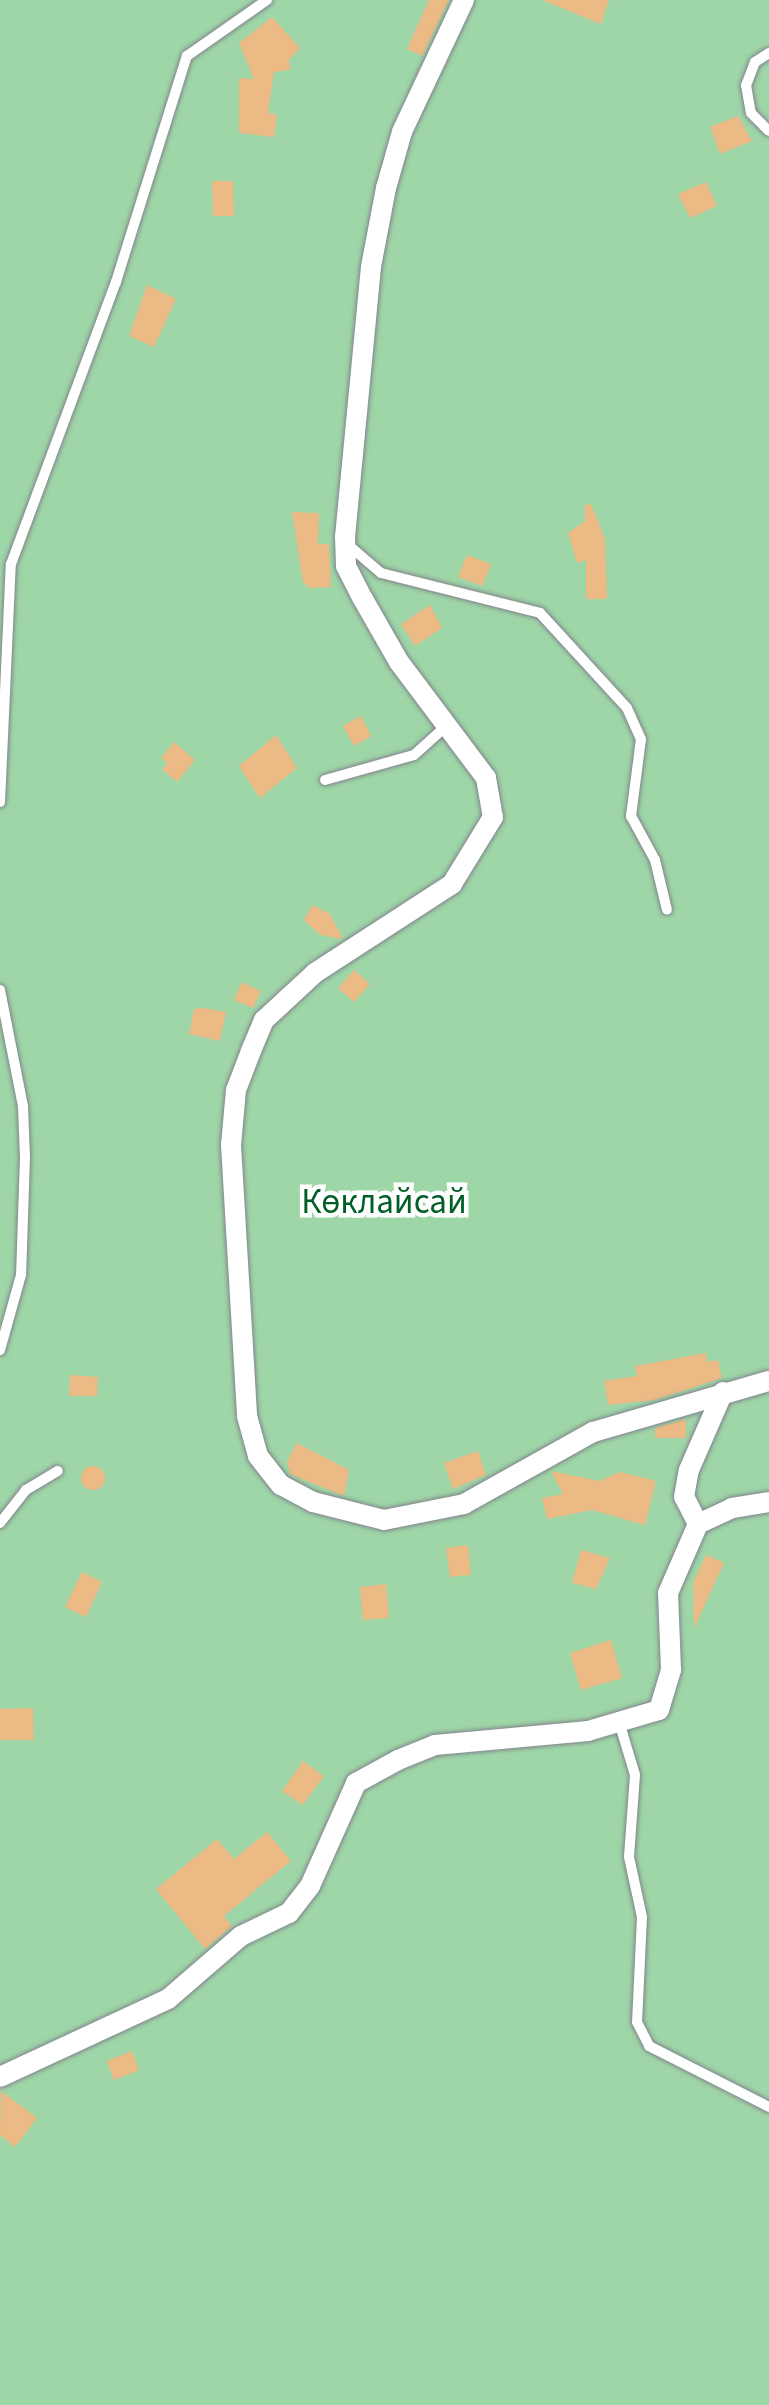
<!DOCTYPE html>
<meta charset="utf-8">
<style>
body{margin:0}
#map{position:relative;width:769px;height:2405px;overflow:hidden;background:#f7f8fe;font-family:"Source Sans 3",sans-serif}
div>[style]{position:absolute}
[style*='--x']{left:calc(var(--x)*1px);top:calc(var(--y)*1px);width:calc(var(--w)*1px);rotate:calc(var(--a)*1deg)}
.green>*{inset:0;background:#9ed6a7}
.building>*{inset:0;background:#ebba85}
.round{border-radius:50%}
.roads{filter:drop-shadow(0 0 2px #82848d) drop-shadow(0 0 2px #82848d)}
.lane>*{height:10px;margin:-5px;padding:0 5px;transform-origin:5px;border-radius:5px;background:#fff}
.street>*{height:20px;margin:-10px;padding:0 10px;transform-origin:10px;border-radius:10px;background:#fff}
span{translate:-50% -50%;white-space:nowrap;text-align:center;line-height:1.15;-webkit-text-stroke:9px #fff;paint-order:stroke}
.park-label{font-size:35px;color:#005e26}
</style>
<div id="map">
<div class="green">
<i style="clip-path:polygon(0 0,769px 0,769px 2405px,0 2405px)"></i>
</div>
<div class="building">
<i style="clip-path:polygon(429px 0,449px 0,422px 56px,407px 49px)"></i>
<i style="clip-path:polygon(542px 0,609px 0,601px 24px)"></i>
<i style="clip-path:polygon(272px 17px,300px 48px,289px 60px,290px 70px,274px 72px,268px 113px,277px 115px,274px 137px,239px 133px,239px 78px,254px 79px,239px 43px)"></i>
<i style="clip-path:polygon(738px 116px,752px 141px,720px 154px,710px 127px)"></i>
<i style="clip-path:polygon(212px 181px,233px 181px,234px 216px,213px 216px)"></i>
<i style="clip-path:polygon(706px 182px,717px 206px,690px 218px,678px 194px)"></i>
<i style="clip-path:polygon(147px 285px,176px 299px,154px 347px,129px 336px)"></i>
<i style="clip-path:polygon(591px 504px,605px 539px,607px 599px,586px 599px,586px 560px,577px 563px,568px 533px,585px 521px,585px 505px)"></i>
<i style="clip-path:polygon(292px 512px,319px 513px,318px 544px,329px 544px,331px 587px,309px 588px,303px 582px)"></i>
<i style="clip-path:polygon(467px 555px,491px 564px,482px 586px,458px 577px)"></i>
<i style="clip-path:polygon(430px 605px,442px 628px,415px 646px,401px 624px)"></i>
<i style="clip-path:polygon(361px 716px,371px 736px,354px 746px,343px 726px)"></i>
<i style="clip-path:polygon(276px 735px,297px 768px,260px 798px,239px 766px)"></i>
<i style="clip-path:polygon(174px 742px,195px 760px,177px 782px,162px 769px,168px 763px,161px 758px)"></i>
<i style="clip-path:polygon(312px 905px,330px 914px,343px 939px,320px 935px,304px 920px)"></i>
<i style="clip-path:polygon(354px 970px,370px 984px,354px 1002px,338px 988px)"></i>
<i style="clip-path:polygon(242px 982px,261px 991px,253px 1008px,234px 1000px)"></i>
<i style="clip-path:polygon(204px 1008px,226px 1012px,220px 1041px,189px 1034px,194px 1009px)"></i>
<i style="clip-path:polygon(706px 1353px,707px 1362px,718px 1360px,722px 1378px,655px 1400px,608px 1405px,604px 1381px,637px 1376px,635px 1366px)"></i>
<i style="clip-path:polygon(70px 1375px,98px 1377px,97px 1396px,69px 1396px)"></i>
<i style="clip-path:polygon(686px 1419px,686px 1438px,655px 1438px,655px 1428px)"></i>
<i style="clip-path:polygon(297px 1443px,349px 1470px,344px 1496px,290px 1474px,287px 1461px)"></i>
<i style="clip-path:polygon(478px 1451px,486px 1475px,453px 1489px,444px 1463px)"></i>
<i class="round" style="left:81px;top:1466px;width:24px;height:24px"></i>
<i style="clip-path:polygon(551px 1471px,599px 1481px,620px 1472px,656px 1481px,645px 1525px,592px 1510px,547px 1519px,542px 1498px,563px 1494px)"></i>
<i style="clip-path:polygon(468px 1545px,471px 1575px,450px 1577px,446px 1548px)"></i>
<i style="clip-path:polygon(581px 1550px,610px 1558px,596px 1589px,572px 1583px)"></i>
<i style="clip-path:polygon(706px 1555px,724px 1563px,694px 1628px,693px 1583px)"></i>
<i style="clip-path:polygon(82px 1572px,102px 1582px,86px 1617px,65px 1607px)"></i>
<i style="clip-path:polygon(386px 1584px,389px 1618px,363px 1620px,360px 1587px)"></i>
<i style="clip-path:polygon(611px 1640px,622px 1678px,581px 1690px,570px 1653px)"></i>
<i style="clip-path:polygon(33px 1708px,34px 1740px,0 1740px,0 1709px)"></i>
<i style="clip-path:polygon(303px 1761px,324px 1776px,303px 1805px,282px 1791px)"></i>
<i style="clip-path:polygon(267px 1832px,291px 1861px,224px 1916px,232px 1926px,205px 1949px,156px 1889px,217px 1839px,234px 1859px)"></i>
<i style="clip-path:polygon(132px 2051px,139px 2070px,114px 2080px,107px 2061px)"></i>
<i style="clip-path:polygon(1px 2091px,37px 2118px,15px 2147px,0 2135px)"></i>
</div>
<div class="roads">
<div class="lane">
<i style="--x:769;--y:53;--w:17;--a:147"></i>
<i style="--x:755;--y:62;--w:25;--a:111"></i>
<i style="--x:746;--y:85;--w:28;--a:80"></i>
<i style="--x:751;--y:113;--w:25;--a:45"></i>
<i style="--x:346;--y:543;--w:46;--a:40.6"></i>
<i style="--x:381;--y:573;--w:164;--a:14.1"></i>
<i style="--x:540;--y:613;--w:129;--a:47.5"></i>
<i style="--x:627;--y:708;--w:34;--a:66"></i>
<i style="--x:641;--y:739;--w:78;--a:97.4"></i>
<i style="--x:631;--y:816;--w:50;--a:61.4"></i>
<i style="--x:655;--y:860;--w:51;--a:76.5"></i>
<i style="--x:325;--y:780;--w:92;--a:-15.7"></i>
<i style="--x:414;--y:755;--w:40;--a:-42"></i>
<i style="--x:0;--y:802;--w:238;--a:-87.4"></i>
<i style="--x:11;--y:564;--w:301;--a:-69.6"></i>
<i style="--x:116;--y:282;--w:237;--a:-72.6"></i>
<i style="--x:187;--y:56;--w:98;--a:-35"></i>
<i style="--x:0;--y:990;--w:118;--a:78.8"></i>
<i style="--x:23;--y:1106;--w:51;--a:87.8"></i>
<i style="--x:25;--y:1157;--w:118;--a:91.9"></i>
<i style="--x:21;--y:1275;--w:78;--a:105.6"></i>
<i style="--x:0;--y:1523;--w:42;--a:-51.8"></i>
<i style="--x:26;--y:1490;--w:37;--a:-31"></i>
<i style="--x:620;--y:1725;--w:52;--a:73.3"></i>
<i style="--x:635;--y:1775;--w:82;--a:94.2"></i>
<i style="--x:629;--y:1857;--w:61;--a:77.8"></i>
<i style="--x:642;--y:1917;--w:105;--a:92.7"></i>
<i style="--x:637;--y:2022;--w:27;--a:63"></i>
<i style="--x:649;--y:2046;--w:135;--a:26.9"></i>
</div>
<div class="street">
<i style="--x:464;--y:0;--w:146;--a:115.2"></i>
<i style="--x:402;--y:132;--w:58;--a:105.9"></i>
<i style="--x:386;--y:188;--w:80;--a:100.8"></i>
<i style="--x:371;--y:267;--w:271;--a:95.5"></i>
<i style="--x:345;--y:537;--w:29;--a:88"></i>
<i style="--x:346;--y:566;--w:37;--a:63"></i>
<i style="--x:363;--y:599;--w:73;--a:60.3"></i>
<i style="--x:399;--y:662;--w:145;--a:53.1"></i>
<i style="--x:486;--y:778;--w:40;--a:80"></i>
<i style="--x:493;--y:817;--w:79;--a:121.5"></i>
<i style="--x:452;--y:884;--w:163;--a:147"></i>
<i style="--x:315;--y:973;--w:69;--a:137.3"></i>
<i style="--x:264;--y:1020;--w:34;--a:113"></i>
<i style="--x:251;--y:1051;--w:42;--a:111"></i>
<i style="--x:236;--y:1090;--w:55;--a:95.2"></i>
<i style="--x:231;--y:1145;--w:271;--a:86.6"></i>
<i style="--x:247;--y:1416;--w:41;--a:74.6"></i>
<i style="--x:258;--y:1456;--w:37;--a:52"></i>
<i style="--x:281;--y:1485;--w:36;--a:28"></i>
<i style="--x:313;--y:1502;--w:73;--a:14.2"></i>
<i style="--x:384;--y:1520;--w:82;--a:-11.3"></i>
<i style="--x:464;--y:1504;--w:148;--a:-29.2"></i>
<i style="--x:593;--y:1432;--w:183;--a:-16.2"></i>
<i style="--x:698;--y:1524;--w:30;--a:-117"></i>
<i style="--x:684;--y:1497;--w:27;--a:-80"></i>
<i style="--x:689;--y:1470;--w:85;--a:-66.4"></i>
<i style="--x:0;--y:2077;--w:185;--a:-24.9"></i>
<i style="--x:168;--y:1999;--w:96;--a:-40.8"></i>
<i style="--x:241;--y:1936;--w:53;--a:-25.6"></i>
<i style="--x:289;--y:1913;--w:34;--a:-52"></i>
<i style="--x:310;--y:1886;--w:113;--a:-65.9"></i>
<i style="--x:356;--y:1783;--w:48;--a:-28.7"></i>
<i style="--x:398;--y:1760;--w:40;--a:-22"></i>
<i style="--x:435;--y:1745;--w:154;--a:-5.2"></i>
<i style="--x:588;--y:1731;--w:74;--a:-16.5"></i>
<i style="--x:659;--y:1710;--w:42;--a:-73.3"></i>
<i style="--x:671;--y:1670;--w:77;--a:-92.2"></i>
<i style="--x:668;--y:1593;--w:75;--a:-66.5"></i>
<i style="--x:698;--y:1524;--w:38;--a:-25"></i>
<i style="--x:732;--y:1508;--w:37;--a:-9"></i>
</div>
</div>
<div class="park-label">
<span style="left:384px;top:1202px">Көклайсай</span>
</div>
</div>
